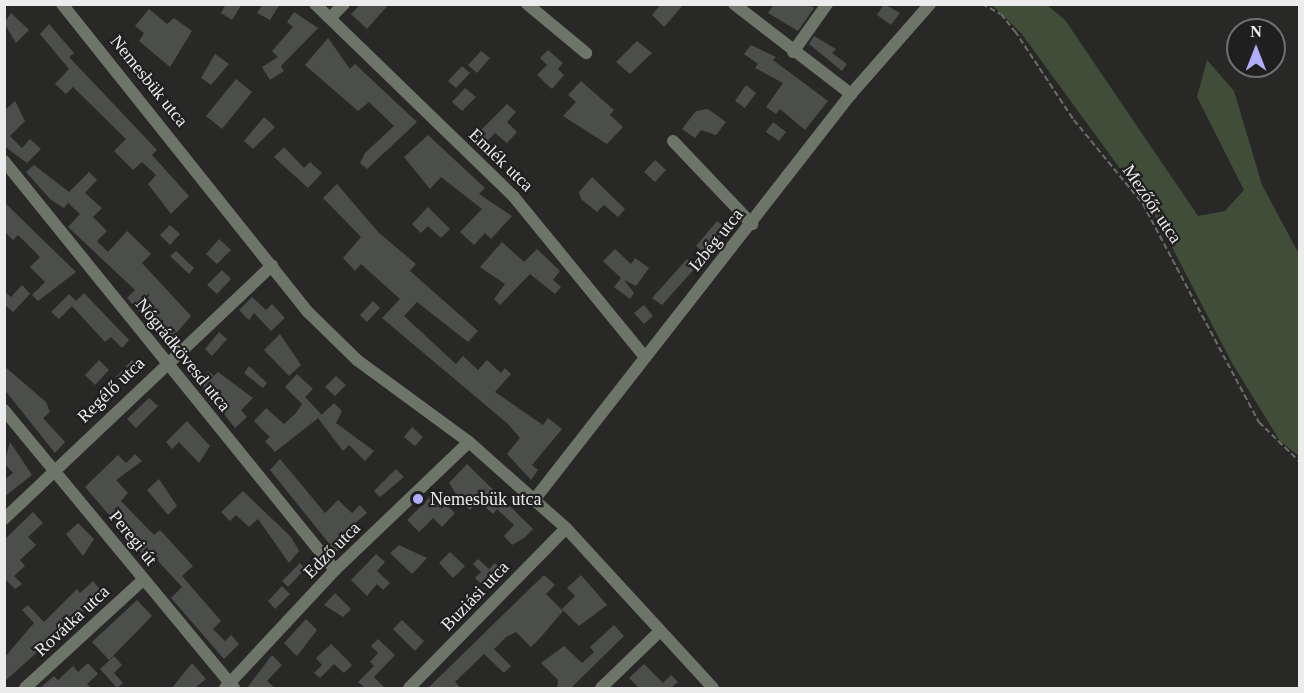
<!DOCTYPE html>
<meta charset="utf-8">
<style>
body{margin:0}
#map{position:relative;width:1304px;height:693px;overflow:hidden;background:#282927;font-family:"Times New Roman",serif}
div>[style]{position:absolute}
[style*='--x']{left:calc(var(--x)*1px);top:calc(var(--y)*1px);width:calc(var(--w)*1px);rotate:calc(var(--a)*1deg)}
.green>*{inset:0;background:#404e39}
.building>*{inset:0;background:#4c4e4c}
.path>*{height:1.5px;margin-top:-0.75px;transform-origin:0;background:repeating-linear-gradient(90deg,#6a6b6a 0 6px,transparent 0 9px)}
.minor>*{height:12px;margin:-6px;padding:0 6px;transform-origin:6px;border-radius:6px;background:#6d7569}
.dots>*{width:16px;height:16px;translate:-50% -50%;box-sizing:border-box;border:3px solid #1e1f1e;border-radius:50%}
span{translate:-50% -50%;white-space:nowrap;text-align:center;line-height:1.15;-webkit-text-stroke:4.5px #1e1f1e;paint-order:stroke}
.street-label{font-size:18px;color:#ebeceb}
.poi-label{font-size:18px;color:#ebeceb}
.left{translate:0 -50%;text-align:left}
.frame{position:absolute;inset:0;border:6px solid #ebeceb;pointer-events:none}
.north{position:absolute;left:1226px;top:18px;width:60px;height:60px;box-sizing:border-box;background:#1e1f1e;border:2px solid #707170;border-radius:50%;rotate:0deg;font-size:16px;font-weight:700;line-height:24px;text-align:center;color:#ebeceb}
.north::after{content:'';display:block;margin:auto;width:21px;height:27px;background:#b0aefa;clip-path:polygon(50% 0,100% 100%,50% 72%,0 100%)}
</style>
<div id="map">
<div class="green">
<i style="clip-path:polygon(992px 5px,1047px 5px,1065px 20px,1198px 216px,1225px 211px,1244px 190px,1197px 97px,1207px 60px,1234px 91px,1262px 185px,1299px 254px,1299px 456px,1280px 441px,1232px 363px,1159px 222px,1021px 33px)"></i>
</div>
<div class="building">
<i style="clip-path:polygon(226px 4px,242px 4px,232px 20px,221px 13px)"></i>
<i style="clip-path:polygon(263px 4px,280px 4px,270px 20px,257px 13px)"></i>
<i style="clip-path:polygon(361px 4px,389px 4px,367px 29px,351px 14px)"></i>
<i style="clip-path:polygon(661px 4px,684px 4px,664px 27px,652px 15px)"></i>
<i style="clip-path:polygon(774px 4px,808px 4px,814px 8px,798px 31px,768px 13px)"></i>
<i style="clip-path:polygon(884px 4px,900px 13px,891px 25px,877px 15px)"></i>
<i style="clip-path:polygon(149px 9px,167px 24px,174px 18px,192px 31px,170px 67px,139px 41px,144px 33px,135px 26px)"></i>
<i style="clip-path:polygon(294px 12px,318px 28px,281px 66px,284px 71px,270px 80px,262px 67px,278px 57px,272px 51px,293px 27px,287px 22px)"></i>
<i style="clip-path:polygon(11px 13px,29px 30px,16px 43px,4px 23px)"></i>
<i style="clip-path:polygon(49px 24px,74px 53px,69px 57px,157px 150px,152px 155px,189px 196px,171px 214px,148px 184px,156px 175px,142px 162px,133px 170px,114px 151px,126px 139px,73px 87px,66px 94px,55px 84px,69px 69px,40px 34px)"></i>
<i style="clip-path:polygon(814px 36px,836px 49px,832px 53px,847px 64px,842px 71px,809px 44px)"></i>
<i style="clip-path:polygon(328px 38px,350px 69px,355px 64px,417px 122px,367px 169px,360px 163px,365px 153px,394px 126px,369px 102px,358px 111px,305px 65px)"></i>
<i style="clip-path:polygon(637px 41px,652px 53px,630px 74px,616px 62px)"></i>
<i style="clip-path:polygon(751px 45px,776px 57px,773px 60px,828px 101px,805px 130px,780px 109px,776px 114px,766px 107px,783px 83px,755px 68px,758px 64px,744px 54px)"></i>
<i style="clip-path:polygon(548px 50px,563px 63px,558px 69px,564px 75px,552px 89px,537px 75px,547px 65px,540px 58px)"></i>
<i style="clip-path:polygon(481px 51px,490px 58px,477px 73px,468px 65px)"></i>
<i style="clip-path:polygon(215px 54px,229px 64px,211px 85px,201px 78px)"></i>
<i style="clip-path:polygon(462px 66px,470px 73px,456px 88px,448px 81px)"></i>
<i style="clip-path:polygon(236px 79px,252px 92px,222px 129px,206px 116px)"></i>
<i style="clip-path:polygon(581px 81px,614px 110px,610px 115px,623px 127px,607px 144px,563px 116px,576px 102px,568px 95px)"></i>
<i style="clip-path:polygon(746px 85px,756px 93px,745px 108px,735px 101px)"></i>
<i style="clip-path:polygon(465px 88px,476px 97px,462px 111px,452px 102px)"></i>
<i style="clip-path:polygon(15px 101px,25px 121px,10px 136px,22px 148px,30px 139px,41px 149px,27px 163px,4px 146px,4px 111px)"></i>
<i style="clip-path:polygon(507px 104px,516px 112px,507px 122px,517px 132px,507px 143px,495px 133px,486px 142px,477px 134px)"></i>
<i style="clip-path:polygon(708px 109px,726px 122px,716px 135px,701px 130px,695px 138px,682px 129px,696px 111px)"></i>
<i style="clip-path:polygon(264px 117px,275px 127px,253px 149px,244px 141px)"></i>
<i style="clip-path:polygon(773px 122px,786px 132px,779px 141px,766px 132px)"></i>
<i style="clip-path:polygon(428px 135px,485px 188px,479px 194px,512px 216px,491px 239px,485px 233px,474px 245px,460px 232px,482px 209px,441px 177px,430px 189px,404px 157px)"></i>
<i style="clip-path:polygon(284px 147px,304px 168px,310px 162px,322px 173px,308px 188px,274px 157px)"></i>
<i style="clip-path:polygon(655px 160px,666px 170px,655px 182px,644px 172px)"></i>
<i style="clip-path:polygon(34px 165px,69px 192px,89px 172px,97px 180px,85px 193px,102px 208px,93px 217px,107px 231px,97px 241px,108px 252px,127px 231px,151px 254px,142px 263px,191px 316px,167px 344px,127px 298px,135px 290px,68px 227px,80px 214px,68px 203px,64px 208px,51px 200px,26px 172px)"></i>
<i style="clip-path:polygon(592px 177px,625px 209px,618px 217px,604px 205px,597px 212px,581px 199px,579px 192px)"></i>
<i style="clip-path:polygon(337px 184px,379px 233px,416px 264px,410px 271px,478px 331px,468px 342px,417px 302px,404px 316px,456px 364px,463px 356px,478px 370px,487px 360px,501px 373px,505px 368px,511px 374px,495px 392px,543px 425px,548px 418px,562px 429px,532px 465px,538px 470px,531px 480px,507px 454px,520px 438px,508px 424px,382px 318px,400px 299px,361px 264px,355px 271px,343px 258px,361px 237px,323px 198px)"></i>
<i style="clip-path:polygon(4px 202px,76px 272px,38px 301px,32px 295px,45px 282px,30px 267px,40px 257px,18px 235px,13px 240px,4px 231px)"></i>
<i style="clip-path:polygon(428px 207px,450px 229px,441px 238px,428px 226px,421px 233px,412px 224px)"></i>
<i style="clip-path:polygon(717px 221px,727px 229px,706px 254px,696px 246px)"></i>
<i style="clip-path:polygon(170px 225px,180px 234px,170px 245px,160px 235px)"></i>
<i style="clip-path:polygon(219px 239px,231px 250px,217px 264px,206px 254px)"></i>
<i style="clip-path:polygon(502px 242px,524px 262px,537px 249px,560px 271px,553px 280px,561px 287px,555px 294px,530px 274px,500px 305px,494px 299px,505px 284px,480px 267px)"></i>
<i style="clip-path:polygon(615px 249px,631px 264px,635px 258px,649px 268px,636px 286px,624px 280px,634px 293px,630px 299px,614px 287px,621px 278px,603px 261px)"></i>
<i style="clip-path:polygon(176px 251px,194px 268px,189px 274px,170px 256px)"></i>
<i style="clip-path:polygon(687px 259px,696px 267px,662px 305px,652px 298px)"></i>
<i style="clip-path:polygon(222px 270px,231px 279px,217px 294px,207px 285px)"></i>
<i style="clip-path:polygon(22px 285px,30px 294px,13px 312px,4px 304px,4px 291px,11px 297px)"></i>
<i style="clip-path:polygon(84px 293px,129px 340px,122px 348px,111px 337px,105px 342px,72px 306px,59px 319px,51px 312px,69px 294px,76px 301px)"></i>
<i style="clip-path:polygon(252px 297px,266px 310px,272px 304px,285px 318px,271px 331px,254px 313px,249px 320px,239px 310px)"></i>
<i style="clip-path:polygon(373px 301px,380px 308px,367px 322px,360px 315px)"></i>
<i style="clip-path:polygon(644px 305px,653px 316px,644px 324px,634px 313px)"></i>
<i style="clip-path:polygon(219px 332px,227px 339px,212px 356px,205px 349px)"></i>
<i style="clip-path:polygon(280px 334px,301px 365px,289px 376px,264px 350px)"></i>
<i style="clip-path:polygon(99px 360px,109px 370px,95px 385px,85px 375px)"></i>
<i style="clip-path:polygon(132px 360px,142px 370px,122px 383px,116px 377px)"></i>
<i style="clip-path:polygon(4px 366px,46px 402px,50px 412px,43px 418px,65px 442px,55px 453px,4px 389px)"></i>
<i style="clip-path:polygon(249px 366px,267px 383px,263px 388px,244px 373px)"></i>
<i style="clip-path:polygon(208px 371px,214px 376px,218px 372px,253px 398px,241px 410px,247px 417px,235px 428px,198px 381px)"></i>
<i style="clip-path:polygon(297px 374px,313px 389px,305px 397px,322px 415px,275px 452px,265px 441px,270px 437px,254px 421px,266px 408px,284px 424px,296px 413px,302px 404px,285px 387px)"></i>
<i style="clip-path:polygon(336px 376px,346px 385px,335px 396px,325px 387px)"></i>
<i style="clip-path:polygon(149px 398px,158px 406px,136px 428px,127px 419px)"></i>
<i style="clip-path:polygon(334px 403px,342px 411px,336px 423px,374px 451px,365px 461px,349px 445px,343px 451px,318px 418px)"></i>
<i style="clip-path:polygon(187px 421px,210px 446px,199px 463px,179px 442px,172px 449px,166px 442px)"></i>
<i style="clip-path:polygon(412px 427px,423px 437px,415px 446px,404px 437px)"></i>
<i style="clip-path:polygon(10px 442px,32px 475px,4px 497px,4px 480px,13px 473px,4px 463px)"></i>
<i style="clip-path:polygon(135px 454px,142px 461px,116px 480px,128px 493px,121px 501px,154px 535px,160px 530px,193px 566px,182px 576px,221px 621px,213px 629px,225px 641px,231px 635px,239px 644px,224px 659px,171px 598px,182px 587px,157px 560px,152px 565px,85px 487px,118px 455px,126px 463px)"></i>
<i style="clip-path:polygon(280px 459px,325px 513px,338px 500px,352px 513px,360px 505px,367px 513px,348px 529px,343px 538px,347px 542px,336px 552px,270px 470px)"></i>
<i style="clip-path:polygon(467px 464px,533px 529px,524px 538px,512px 545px,504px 536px,514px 525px,497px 509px,493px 514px,479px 501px,470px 510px,459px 499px,449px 483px)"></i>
<i style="clip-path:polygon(396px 469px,404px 477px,380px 497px,374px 491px)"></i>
<i style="clip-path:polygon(159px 479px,177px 506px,168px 515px,147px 490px)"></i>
<i style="clip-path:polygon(243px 491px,291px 537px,299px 551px,289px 563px,258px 519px,249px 527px,236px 515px,230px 521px,221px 512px)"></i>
<i style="clip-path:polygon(434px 493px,455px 513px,442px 527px,433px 518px,419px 532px,407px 520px)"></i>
<i style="clip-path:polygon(33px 512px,43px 523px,28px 537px,36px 545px,20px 560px,25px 566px,14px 576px,22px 584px,15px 589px,4px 578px,4px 540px)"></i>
<i style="clip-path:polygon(78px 523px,94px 539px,83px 556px,66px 534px)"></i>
<i style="clip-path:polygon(399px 545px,427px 558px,412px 574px,390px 553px)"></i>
<i style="clip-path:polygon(450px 552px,465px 566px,453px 578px,439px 563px)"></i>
<i style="clip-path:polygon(376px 554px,385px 562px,377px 571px,390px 583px,383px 590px,377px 584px,367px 596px,351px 580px)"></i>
<i style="clip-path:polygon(478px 559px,489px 569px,495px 563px,503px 571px,488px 590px,475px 578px,481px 572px,473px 564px)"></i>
<i style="clip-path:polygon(300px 563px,305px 569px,288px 587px,282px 581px)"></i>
<i style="clip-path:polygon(544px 575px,555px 585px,546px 594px,563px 611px,541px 637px,531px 647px,516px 632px,506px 637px,494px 649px,511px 666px,504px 673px,484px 654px,455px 682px,461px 688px,428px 688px)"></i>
<i style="clip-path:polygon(581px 575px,607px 605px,579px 626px,562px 609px,575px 596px,567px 588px)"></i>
<i style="clip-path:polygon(93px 581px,103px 593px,4px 682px,4px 658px,34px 623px,22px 610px,28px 605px,44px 622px,77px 589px,80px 593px)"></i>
<i style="clip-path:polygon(282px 586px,290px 594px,275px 609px,268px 601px)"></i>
<i style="clip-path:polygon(335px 593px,351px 609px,343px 617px,324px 605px)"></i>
<i style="clip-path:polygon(137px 600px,152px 616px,109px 660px,92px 642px)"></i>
<i style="clip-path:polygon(306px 619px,317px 630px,297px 656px,284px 643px)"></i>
<i style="clip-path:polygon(402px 620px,424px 641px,415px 651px,393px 629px)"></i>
<i style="clip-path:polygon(614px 625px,624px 636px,571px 688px,557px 688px,558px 680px,541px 663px,564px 646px,582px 663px,594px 652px,590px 647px)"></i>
<i style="clip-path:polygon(378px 639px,395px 655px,374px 677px,385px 688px,365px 688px,358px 682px,374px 666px,370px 662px,378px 653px,371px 646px)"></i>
<i style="clip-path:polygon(331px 644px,352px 665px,344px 673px,334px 664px,320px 678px,314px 673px,322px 665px,316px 658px)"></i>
<i style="clip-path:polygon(272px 655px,282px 665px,267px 681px,275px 688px,247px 688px)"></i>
<i style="clip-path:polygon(114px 656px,122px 665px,114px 673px,123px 683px,117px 688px,100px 669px)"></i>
<i style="clip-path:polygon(88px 663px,98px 674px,87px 684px,91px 688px,40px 688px,54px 676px,58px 680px,73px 666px,78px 672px)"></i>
<i style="clip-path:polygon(192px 663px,206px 679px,195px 688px,172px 688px)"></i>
<i style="clip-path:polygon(644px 664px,663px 683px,671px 675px,678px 682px,671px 688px,639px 688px,629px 678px)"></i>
</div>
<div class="path">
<i style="--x:982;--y:4;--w:21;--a:28"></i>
<i style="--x:1001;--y:14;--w:22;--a:51"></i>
<i style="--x:1015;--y:31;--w:107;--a:56.5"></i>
<i style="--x:1074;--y:120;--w:109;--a:50.6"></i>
<i style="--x:1143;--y:204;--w:247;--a:62"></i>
<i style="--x:1259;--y:422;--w:57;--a:44.3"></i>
</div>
<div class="minor">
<i style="--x:62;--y:4;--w:394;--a:51.4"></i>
<i style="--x:308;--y:312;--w:69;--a:44.4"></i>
<i style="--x:357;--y:360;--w:139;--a:36.2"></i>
<i style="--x:469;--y:442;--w:130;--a:41.6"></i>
<i style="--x:566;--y:528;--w:217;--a:47.4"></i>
<i style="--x:315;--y:4;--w:277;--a:44.1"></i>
<i style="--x:514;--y:197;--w:207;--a:50.7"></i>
<i style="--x:527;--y:4;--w:77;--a:39.7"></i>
<i style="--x:734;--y:4;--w:148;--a:37.6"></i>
<i style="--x:331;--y:17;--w:18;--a:-45"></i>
<i style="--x:793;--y:52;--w:59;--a:-54.7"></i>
<i style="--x:673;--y:141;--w:115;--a:46.4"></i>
<i style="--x:4;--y:161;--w:526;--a:51.02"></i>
<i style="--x:4;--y:410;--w:361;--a:50.4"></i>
<i style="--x:534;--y:500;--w:515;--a:-52.02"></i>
<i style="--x:851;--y:94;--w:120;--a:-48.7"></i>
<i style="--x:4;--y:519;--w:369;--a:-43.4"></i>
<i style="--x:25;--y:688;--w:160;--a:-42.5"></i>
<i style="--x:225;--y:688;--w:161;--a:-47"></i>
<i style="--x:335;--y:570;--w:185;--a:-43.7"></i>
<i style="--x:409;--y:688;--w:224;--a:-45.5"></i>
<i style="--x:601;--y:688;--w:82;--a:-44"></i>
</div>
<div class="dots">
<i style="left:418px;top:499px;background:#b0aefa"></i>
</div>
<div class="street-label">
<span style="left:149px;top:81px;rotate:51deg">Nemesbük utca</span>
<span style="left:501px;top:160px;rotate:44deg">Emlék utca</span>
<span style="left:1152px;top:204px;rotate:56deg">Mezőőr utca</span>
<span style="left:716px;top:240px;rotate:-51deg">Izbég utca</span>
<span style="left:183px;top:355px;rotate:51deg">Nógrádkövesd utca</span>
<span style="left:111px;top:390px;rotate:-44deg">Regélő utca</span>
<span style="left:133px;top:538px;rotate:51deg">Peregi út</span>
<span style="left:332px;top:550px;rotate:-45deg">Edző utca</span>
<span style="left:475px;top:596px;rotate:-46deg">Buziási utca</span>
<span style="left:72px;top:621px;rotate:-43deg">Rovátka utca</span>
</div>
<div class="poi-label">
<span class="left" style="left:430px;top:499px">Nemesbük utca</span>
</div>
<div class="frame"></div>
<div class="north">N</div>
</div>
